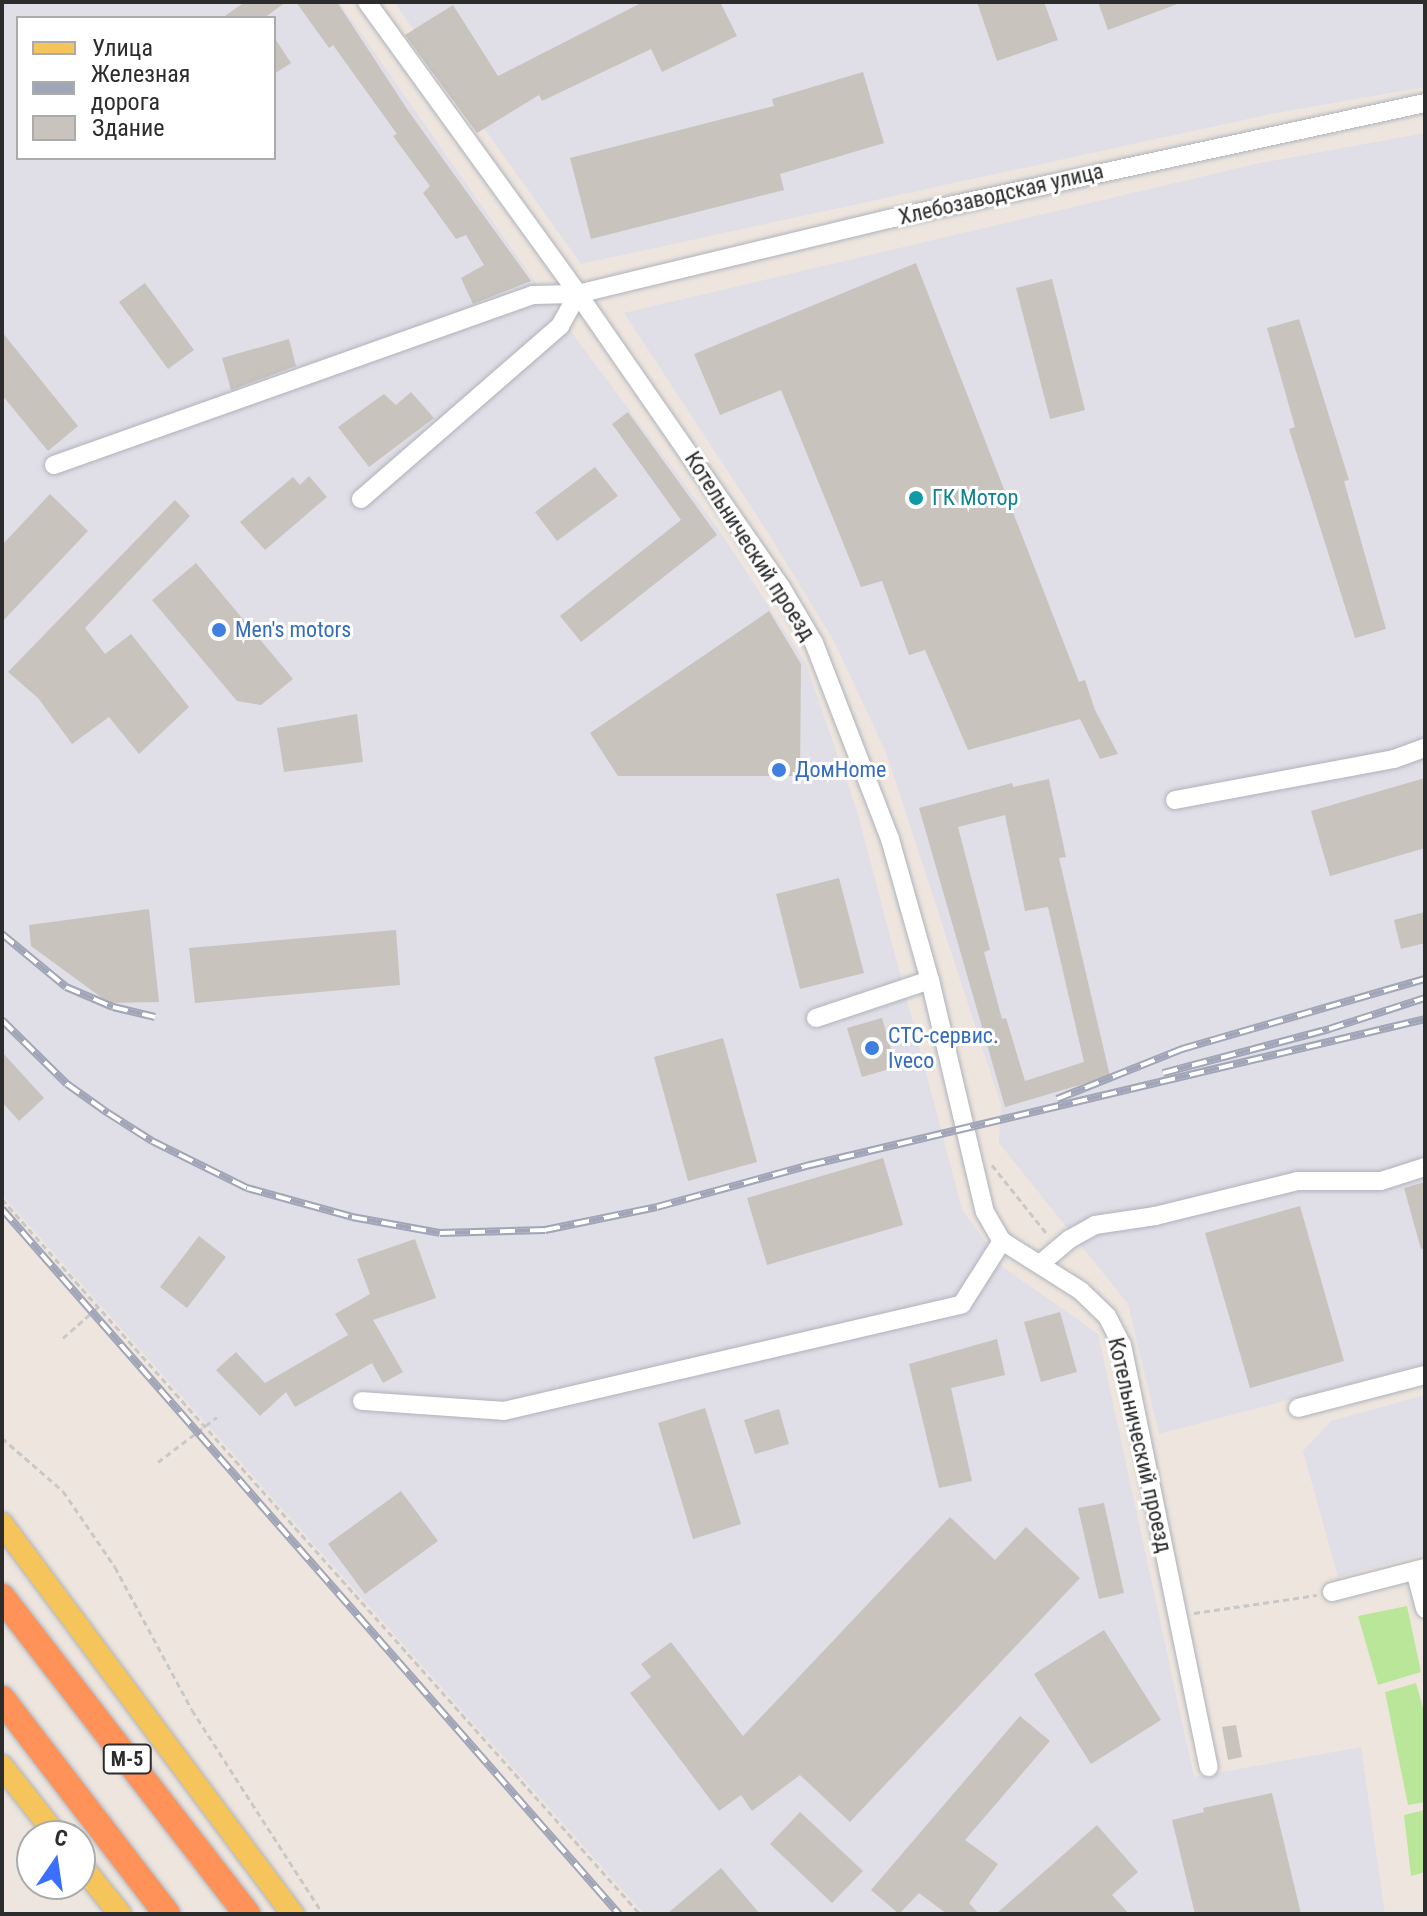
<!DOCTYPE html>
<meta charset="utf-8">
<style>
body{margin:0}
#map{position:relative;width:1427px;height:1916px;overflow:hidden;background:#eee6de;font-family:"Roboto Condensed",sans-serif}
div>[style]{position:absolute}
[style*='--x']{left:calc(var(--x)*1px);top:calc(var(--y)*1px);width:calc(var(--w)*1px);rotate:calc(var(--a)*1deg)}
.industrial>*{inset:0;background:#e0dee6}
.green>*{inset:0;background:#bae699}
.building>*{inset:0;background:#c9c3bd}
.path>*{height:3px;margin-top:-1.5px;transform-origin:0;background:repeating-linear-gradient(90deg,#c8c8c8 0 6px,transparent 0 10px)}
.roads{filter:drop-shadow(0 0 2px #aeb2bc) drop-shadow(0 0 2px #aeb2bc)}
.minor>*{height:18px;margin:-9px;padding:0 9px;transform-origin:9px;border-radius:9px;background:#fff}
.major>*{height:22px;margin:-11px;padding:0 11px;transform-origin:11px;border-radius:11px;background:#f5c45b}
.highway>*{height:26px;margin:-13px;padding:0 13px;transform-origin:13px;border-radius:13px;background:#ff9258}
.rail>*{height:8px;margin-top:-4px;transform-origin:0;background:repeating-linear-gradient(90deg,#fff 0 15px,#a0a5b7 0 30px);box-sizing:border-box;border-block:2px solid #a0a5b7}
.dots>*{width:22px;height:22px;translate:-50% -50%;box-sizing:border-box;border:4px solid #fff;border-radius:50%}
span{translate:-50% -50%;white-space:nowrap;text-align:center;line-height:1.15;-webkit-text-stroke:6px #fff;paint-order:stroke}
.shield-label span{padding:2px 6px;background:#fff;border:2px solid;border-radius:6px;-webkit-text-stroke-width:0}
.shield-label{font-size:20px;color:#2c2c2c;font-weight:700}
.street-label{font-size:22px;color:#2c2c2c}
.culture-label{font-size:22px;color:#0d838f}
.left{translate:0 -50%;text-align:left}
.shop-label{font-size:22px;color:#366cbe}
.frame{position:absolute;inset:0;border:4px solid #2c2c2c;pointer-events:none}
.legend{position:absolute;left:16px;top:16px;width:260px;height:144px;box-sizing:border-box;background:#fff;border:2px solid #ababab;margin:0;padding:10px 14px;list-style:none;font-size:24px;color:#2c2c2c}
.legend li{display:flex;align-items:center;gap:16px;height:40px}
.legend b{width:40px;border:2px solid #ababab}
.north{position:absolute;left:16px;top:1820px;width:80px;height:80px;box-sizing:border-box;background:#fff;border:2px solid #ababab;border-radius:50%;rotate:13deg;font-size:22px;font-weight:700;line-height:32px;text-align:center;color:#2c2c2c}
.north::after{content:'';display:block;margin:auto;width:28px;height:36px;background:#3a6fff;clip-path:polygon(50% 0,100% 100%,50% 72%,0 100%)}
</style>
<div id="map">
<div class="industrial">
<i style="clip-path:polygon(evenodd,2px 2px,339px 2px,554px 309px,721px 533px,806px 664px,857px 811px,962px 1209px,1003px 1267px,1098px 1334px,1194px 1777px,1361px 1747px,1385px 1914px,644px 1914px,2px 1195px,2px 2px,18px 18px,274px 18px,274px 158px,18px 158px,18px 18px)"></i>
<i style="clip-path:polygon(394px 2px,1425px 2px,1425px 87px,1276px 113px,581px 264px)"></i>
<i style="clip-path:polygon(1425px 133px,1425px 1364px,1159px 1434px,1128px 1304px,999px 1143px,1001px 1105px,887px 755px,835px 643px,767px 531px,624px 313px,1260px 163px)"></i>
<i style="clip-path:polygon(1425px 1395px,1425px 1554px,1338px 1577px,1303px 1451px,1331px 1421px)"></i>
</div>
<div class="green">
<i style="clip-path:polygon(1407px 1606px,1421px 1672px,1378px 1685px,1358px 1616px)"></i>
<i style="clip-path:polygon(1416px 1683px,1425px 1715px,1425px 1802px,1408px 1805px,1385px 1692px)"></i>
<i style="clip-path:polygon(1425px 1810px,1425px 1872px,1411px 1876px,1404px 1815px)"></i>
</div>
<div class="building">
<i style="clip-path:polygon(245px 2px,286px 2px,264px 18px,222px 18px)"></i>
<i style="clip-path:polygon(296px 2px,337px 2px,409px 112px,531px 281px,473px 304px,461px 278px,484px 265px,466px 235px,456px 239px,423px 193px,430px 186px,393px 136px,397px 134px,333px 45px,329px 48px)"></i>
<i style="clip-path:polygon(643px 2px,720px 2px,737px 36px,662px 72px,651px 49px,542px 101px,539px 95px,477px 133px,405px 35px,453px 5px,498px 76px)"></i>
<i style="clip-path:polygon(977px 2px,1044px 2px,1058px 40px,997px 61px)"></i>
<i style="clip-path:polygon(1098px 2px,1180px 2px,1180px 3px,1108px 30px)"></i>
<i style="clip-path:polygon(274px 37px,291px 63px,274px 74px)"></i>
<i style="clip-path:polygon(863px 72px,884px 143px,780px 174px,784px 190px,591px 239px,570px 158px,774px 106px,772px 99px)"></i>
<i style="clip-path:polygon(916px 263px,1079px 682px,1085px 680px,1095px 710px,1118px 754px,1100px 759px,1080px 719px,968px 750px,925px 650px,909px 655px,882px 581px,861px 587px,781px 390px,720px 415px,694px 354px)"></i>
<i style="clip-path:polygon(1052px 279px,1085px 410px,1050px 419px,1016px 288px)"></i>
<i style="clip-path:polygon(145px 283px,194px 350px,168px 369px,119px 302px)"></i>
<i style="clip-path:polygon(1299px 319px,1349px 480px,1344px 481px,1386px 629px,1355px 638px,1289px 429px,1295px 427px,1267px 328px)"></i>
<i style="clip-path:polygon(2px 332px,78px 426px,48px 451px,2px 395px)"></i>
<i style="clip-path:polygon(289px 339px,296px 366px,231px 390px,222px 358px)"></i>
<i style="clip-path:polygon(411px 392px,434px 418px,369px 467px,338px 427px,384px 394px,396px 405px)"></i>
<i style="clip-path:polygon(628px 412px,717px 535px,581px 642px,560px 616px,681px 520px,612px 424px)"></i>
<i style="clip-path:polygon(595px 467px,618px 496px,557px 541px,535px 512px)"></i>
<i style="clip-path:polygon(309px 476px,327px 497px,265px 550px,240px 522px,293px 477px,300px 485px)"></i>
<i style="clip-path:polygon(50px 494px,88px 531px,2px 622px,2px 545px)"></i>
<i style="clip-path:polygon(175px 500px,190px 516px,85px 628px,105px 654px,131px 634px,189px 707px,139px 754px,109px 717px,72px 744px,38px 698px,8px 672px)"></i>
<i style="clip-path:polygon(196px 563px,293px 679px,261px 705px,237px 701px,152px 600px)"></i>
<i style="clip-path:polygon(769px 611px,801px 664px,800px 776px,618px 776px,590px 733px)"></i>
<i style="clip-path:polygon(357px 714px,363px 762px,284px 772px,277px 728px)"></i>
<i style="clip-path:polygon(1425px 778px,1425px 848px,1330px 876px,1311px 811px)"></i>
<i style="clip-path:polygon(evenodd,1049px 779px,1066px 857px,1059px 858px,1110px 1076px,1005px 1107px,919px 808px,1012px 783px,1013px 787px,1049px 779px,1005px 815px,1025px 911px,1048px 907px,1084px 1062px,1025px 1081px,1006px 1018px,1002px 1019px,984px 952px,990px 950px,958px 827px,1005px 815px)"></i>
<i style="clip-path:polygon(839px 878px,864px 973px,800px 989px,776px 894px)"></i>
<i style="clip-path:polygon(149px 909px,159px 1002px,109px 1003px,31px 946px,29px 925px)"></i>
<i style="clip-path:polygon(1425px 912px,1425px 943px,1401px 949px,1394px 920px)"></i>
<i style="clip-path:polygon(396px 930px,400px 985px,195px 1003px,189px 948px)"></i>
<i style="clip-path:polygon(882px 1018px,896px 1067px,862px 1077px,847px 1028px)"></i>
<i style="clip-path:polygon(723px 1038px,757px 1162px,688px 1181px,654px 1057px)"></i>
<i style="clip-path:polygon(2px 1052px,44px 1098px,19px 1121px,2px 1102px)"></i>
<i style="clip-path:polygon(883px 1158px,903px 1225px,767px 1265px,747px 1198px)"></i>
<i style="clip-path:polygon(1425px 1182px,1425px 1248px,1421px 1249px,1404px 1188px)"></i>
<i style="clip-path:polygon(1300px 1206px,1344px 1361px,1250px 1388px,1205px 1233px)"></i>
<i style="clip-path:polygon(199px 1236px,226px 1257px,187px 1308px,160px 1287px)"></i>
<i style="clip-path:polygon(415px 1239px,436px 1298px,373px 1320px,403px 1372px,383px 1383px,372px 1363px,295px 1407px,286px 1392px,260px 1416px,216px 1370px,236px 1352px,265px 1383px,348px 1335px,335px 1314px,370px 1294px,357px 1259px)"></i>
<i style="clip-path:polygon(1060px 1312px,1077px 1372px,1041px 1382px,1024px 1322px)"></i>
<i style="clip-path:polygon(997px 1339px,1005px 1375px,951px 1388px,972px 1481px,939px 1488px,909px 1364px)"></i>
<i style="clip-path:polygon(705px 1408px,741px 1524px,693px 1539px,658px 1423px)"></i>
<i style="clip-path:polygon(779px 1409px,789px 1444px,755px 1454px,744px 1420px)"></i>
<i style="clip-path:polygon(401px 1491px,438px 1541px,365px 1594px,328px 1544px)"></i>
<i style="clip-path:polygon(1104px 1503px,1124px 1593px,1099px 1599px,1078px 1508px)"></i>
<i style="clip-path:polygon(950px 1517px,995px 1560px,1026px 1527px,1080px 1578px,850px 1822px,800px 1775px,752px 1811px,741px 1795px,719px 1811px,630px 1693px,651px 1677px,641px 1664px,671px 1642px,743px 1736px)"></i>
<i style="clip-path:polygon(1104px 1630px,1161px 1720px,1091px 1764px,1034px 1674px)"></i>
<i style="clip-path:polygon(1020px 1716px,1050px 1741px,965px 1840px,998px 1864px,969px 1903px,979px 1914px,947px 1914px,919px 1893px,899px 1914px,871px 1890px)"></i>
<i style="clip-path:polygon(1236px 1725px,1242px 1757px,1228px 1760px,1222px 1727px)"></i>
<i style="clip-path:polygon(1272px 1793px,1301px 1914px,1195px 1914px,1172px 1820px,1204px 1812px,1203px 1808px)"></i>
<i style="clip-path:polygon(800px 1812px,863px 1871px,832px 1903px,770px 1844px)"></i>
<i style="clip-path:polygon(1097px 1825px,1138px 1872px,1112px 1895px,1129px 1914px,996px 1914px)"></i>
<i style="clip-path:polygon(721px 1868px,760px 1914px,667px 1914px)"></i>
</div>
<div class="path">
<i style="--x:992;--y:1165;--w:88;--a:51.4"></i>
<i style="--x:2;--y:1199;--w:958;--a:48.26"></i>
<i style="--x:63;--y:1338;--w:47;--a:-41.5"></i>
<i style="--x:2;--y:1438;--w:81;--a:41"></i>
<i style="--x:63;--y:1491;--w:92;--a:55.6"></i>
<i style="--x:115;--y:1567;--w:162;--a:61.7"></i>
<i style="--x:192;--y:1710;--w:242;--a:57.3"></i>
<i style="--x:158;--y:1462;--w:74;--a:-37.3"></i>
<i style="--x:1194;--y:1613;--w:124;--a:-8.3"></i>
</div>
<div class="roads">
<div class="minor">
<i style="--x:367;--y:2;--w:360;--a:54.1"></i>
<i style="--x:578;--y:294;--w:356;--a:55.3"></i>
<i style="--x:781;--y:587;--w:65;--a:59.5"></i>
<i style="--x:814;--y:643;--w:210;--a:68.8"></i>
<i style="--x:890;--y:839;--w:147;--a:74.2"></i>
<i style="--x:930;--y:980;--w:238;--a:76.7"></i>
<i style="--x:985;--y:1212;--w:34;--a:60"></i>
<i style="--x:1002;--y:1241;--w:93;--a:32.3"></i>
<i style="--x:1081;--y:1291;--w:36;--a:44"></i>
<i style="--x:1107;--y:1316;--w:33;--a:63"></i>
<i style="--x:1122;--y:1345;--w:431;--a:78.4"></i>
<i style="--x:54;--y:465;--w:508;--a:-19.54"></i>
<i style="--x:533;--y:295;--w:45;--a:-1.3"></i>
<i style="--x:578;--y:294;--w:320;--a:-13.6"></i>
<i style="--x:889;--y:219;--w:548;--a:-12.21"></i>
<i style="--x:361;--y:499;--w:264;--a:-41"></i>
<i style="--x:560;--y:326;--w:37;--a:-61"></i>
<i style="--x:1175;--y:800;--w:223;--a:-10.6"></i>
<i style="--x:1394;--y:759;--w:33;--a:-20"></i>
<i style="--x:816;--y:1018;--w:120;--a:-18.4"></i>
<i style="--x:1040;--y:1264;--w:39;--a:-40"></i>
<i style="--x:1070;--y:1239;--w:29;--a:-29"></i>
<i style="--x:1095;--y:1225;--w:61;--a:-8.5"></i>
<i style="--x:1155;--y:1216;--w:146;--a:-13.8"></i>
<i style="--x:1297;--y:1181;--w:84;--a:0"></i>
<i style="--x:1381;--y:1181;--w:46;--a:-17.7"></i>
<i style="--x:362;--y:1401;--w:142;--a:4"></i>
<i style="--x:504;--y:1411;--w:470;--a:-13.1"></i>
<i style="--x:962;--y:1304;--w:75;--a:-57.6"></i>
<i style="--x:1298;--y:1408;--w:131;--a:-14.6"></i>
<i style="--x:1415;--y:1571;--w:39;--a:75"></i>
<i style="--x:1332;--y:1592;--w:96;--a:-14.5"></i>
</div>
<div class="major">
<i style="--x:2;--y:1524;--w:487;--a:53.3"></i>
<i style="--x:2;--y:1766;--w:89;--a:51.8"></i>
<i style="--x:80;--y:1864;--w:64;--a:51.3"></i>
</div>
<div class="highway">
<i style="--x:2;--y:1597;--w:401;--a:52.3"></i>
<i style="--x:2;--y:1699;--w:271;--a:52.5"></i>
</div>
</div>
<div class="rail">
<i style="--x:2;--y:934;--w:83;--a:39.6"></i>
<i style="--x:66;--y:987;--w:51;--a:23.1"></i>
<i style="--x:113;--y:1007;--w:43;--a:13.4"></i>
<i style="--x:2;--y:1020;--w:91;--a:44.6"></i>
<i style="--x:67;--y:1084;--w:50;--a:35.3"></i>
<i style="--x:108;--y:1113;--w:52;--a:32.5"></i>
<i style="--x:152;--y:1141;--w:106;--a:26.3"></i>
<i style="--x:247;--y:1188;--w:109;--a:15.4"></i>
<i style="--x:352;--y:1217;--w:89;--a:10.3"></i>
<i style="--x:440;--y:1233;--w:105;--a:-1.6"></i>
<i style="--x:545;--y:1230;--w:114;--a:-11.6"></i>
<i style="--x:657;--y:1207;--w:159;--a:-15.4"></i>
<i style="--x:810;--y:1165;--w:632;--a:-13.35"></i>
<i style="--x:1163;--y:1073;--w:172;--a:-14.8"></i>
<i style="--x:1329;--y:1029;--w:101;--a:-17.9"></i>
<i style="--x:1057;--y:1099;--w:135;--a:-21.8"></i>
<i style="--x:1182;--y:1049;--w:253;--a:-16.1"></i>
<i style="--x:2;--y:1209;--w:937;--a:48.81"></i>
</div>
<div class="dots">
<i style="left:916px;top:498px;background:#0f9aa8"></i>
<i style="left:219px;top:630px;background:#3f7fe0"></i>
<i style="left:779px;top:770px;background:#3f7fe0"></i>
<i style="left:872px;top:1048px;background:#3f7fe0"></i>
</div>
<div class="shield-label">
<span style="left:127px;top:1759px">М-5</span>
</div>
<div class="street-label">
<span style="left:1001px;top:194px;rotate:-13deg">Хлебозаводская улица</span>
<span style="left:750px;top:546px;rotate:57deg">Котельнический проезд</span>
<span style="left:1140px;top:1445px;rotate:77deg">Котельнический проезд</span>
</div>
<div class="culture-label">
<span class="left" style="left:932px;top:498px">ГК Мотор</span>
</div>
<div class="shop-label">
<span class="left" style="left:235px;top:630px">Men's motors</span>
<span class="left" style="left:795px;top:770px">ДомHome</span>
<span class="left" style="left:888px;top:1048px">СТС-сервис.<br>Iveco</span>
</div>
<div class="frame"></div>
<ul class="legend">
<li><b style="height:10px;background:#f5c45b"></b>Улица</li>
<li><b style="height:10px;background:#a0a5b7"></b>Железная дорога</li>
<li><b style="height:22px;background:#c9c3bd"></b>Здание</li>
</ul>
<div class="north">С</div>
</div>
